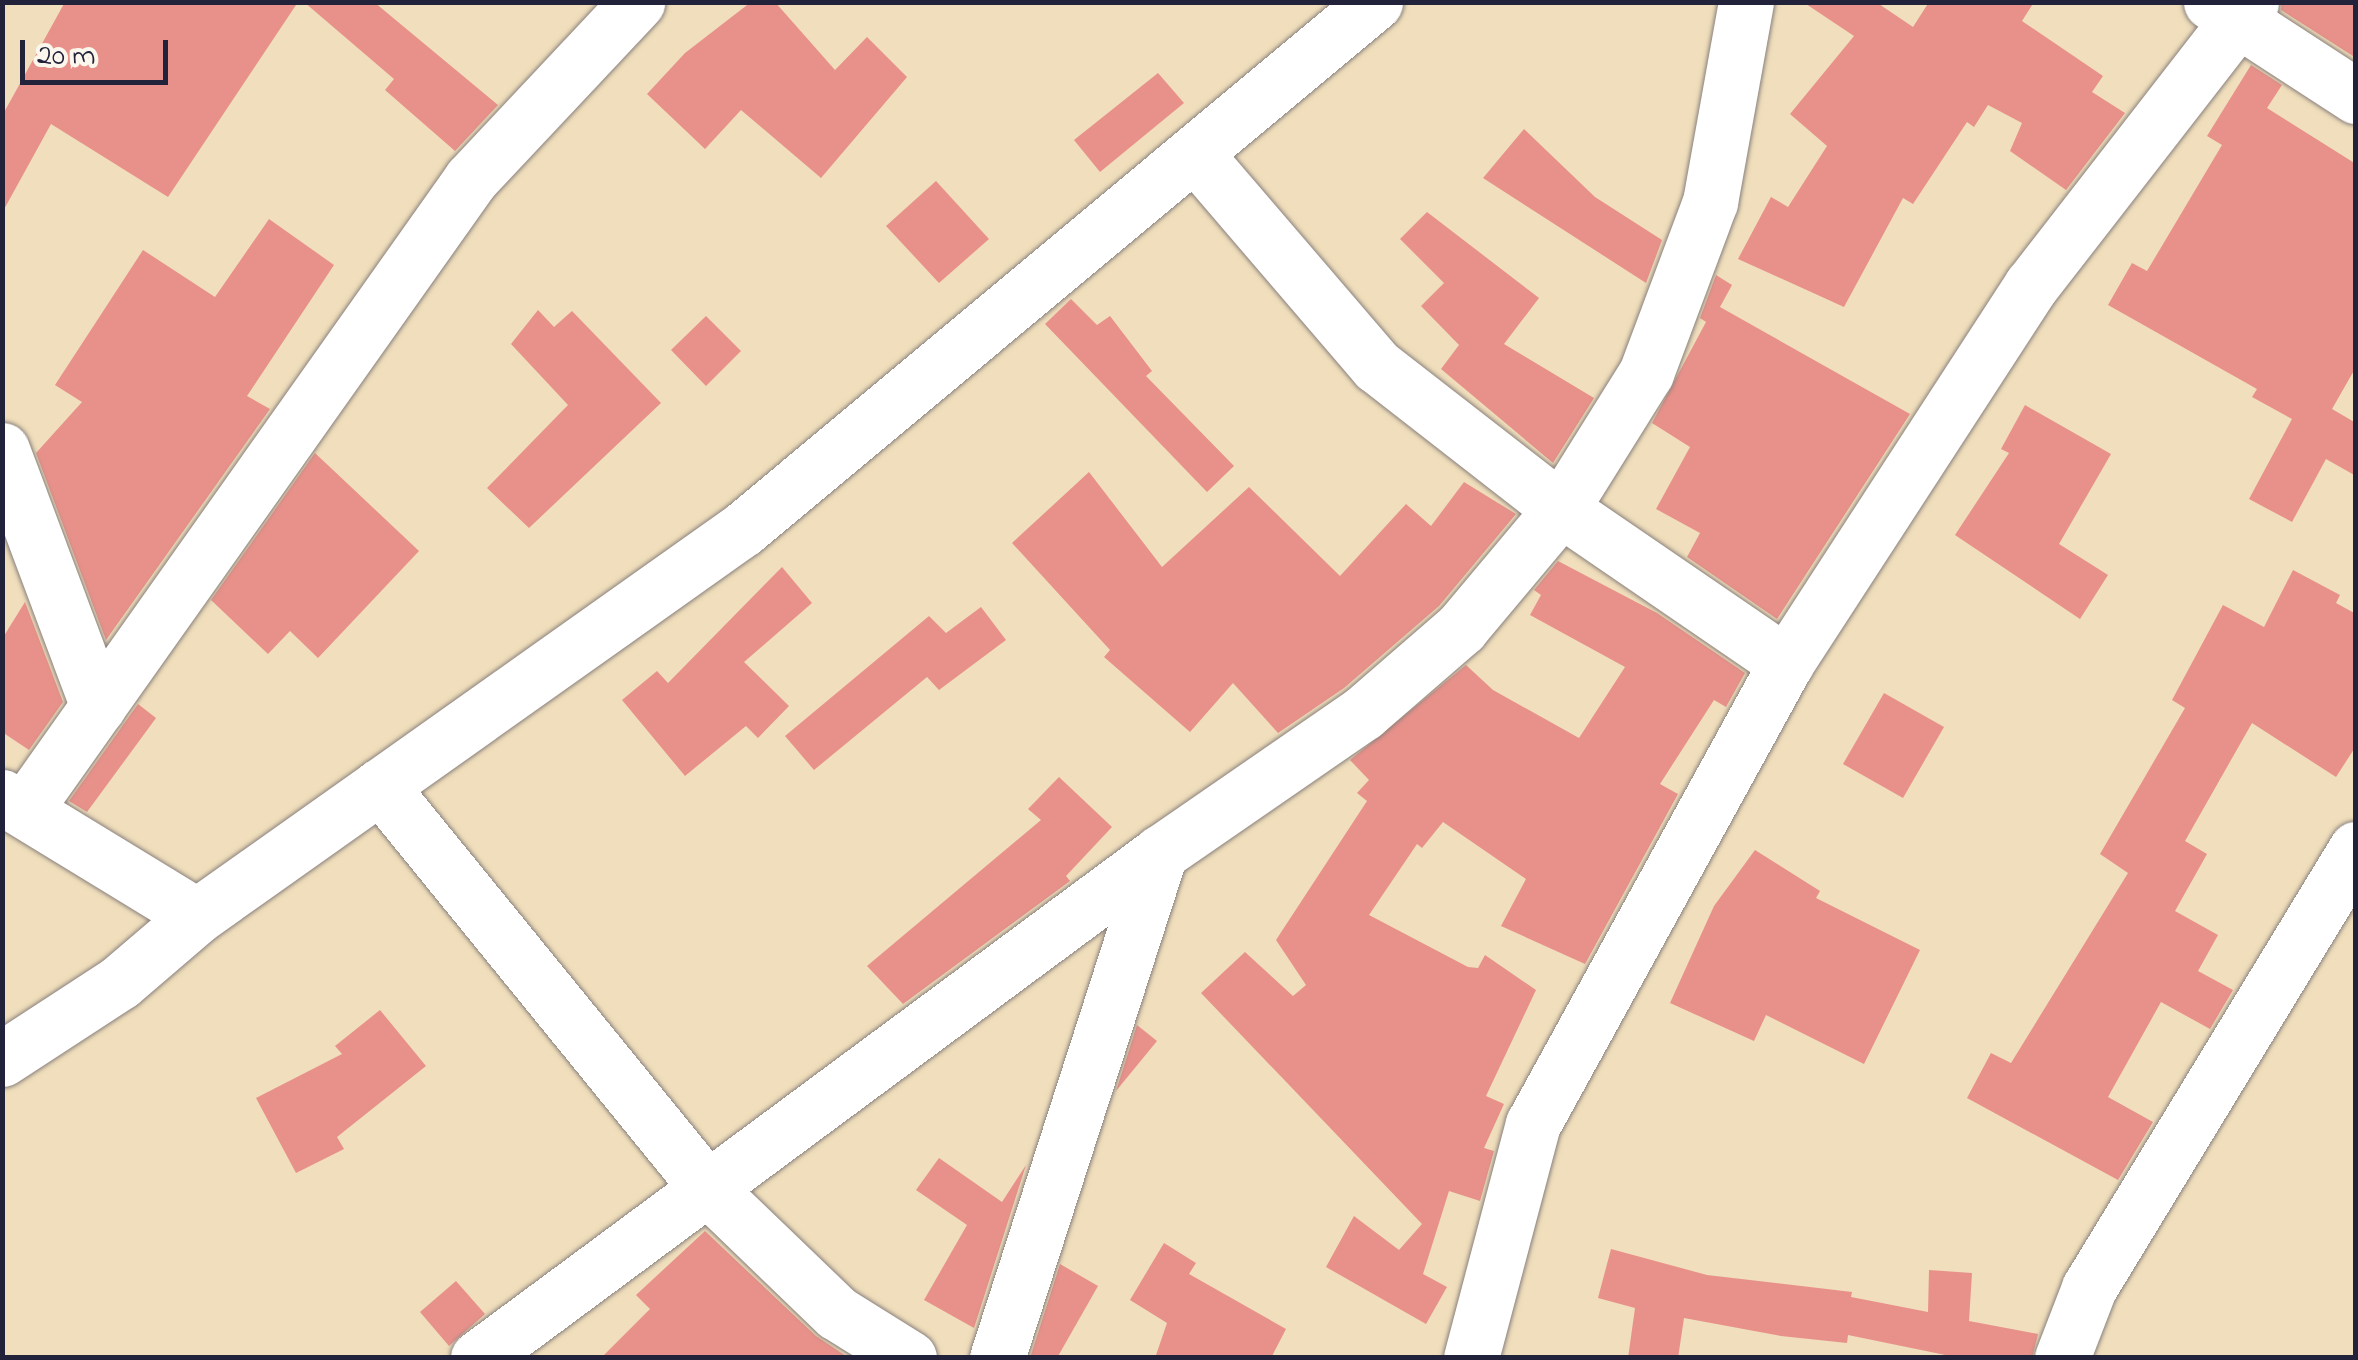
<!DOCTYPE html>
<style>
body{margin:0}
#map{position:relative;width:2358px;height:1360px;overflow:hidden;background:#f0debc;font-family:"Indie Flower",sans-serif}
div>[style]{position:absolute}
[style*='--x']{left:calc(var(--x)*1px);top:calc(var(--y)*1px);width:calc(var(--w)*1px);rotate:calc(var(--a)*1deg)}
.building>*{inset:0;background:#e8918b}
.roads{filter:drop-shadow(0 0 2px #89807c) drop-shadow(0 0 2px #89807c)}
.minor>*{height:55px;margin:-27.5px;padding:0 27.5px;transform-origin:27.5px;border-radius:27.5px;background:#fff}
span{translate:-50% -50%;white-space:nowrap;text-align:center;line-height:1.15;-webkit-text-stroke:9px #fbf7ec;paint-order:stroke}
.frame{position:absolute;inset:0;border:5px solid #22223b;pointer-events:none}
.scale{position:absolute;left:20px;top:40px;width:148px;height:45px;box-sizing:border-box;border:5px solid #22223b;border-top:0;padding-left:12px;font-size:30px;line-height:35px;white-space:nowrap;color:#22223b;-webkit-text-stroke:8px #fbf7ec;paint-order:stroke}
</style>
<div id="map">
<div class="building">
<i style="clip-path:polygon(65px 2px,298px 2px,168px 197px,51px 124px,2px 213px,2px 116px)"></i>
<i style="clip-path:polygon(304px 2px,374px 2px,498px 105px,455px 151px,385px 90px,394px 79px)"></i>
<i style="clip-path:polygon(751px 2px,775px 2px,835px 70px,867px 37px,907px 77px,821px 178px,741px 110px,705px 149px,647px 94px,685px 53px)"></i>
<i style="clip-path:polygon(1803px 2px,1876px 2px,1913px 27px,1929px 2px,2034px 2px,2022px 21px,2103px 76px,2092px 92px,2125px 113px,2066px 190px,2010px 151px,2022px 123px,1988px 105px,1974px 127px,1967px 122px,1913px 204px,1903px 198px,1844px 307px,1738px 259px,1771px 197px,1788px 207px,1827px 146px,1790px 114px,1854px 36px)"></i>
<i style="clip-path:polygon(2282px 2px,2356px 2px,2356px 58px,2281px 10px)"></i>
<i style="clip-path:polygon(2251px 65px,2282px 85px,2267px 108px,2356px 164px,2356px 367px,2332px 409px,2356px 423px,2356px 476px,2326px 459px,2292px 522px,2249px 499px,2292px 419px,2252px 397px,2257px 389px,2108px 305px,2132px 263px,2147px 271px,2222px 145px,2207px 136px)"></i>
<i style="clip-path:polygon(1158px 73px,1184px 103px,1100px 172px,1074px 140px)"></i>
<i style="clip-path:polygon(1524px 129px,1595px 197px,1662px 240px,1646px 283px,1483px 178px)"></i>
<i style="clip-path:polygon(936px 181px,989px 239px,939px 283px,886px 226px)"></i>
<i style="clip-path:polygon(1427px 212px,1539px 298px,1504px 344px,1594px 398px,1553px 463px,1441px 369px,1459px 345px,1421px 306px,1444px 283px,1400px 239px)"></i>
<i style="clip-path:polygon(269px 219px,334px 265px,247px 396px,270px 409px,106px 640px,36px 453px,82px 402px,55px 385px,143px 250px,215px 297px)"></i>
<i style="clip-path:polygon(1716px 275px,1732px 285px,1720px 307px,1910px 414px,1777px 619px,1687px 557px,1700px 533px,1656px 509px,1690px 447px,1652px 423px,1706px 322px,1700px 318px)"></i>
<i style="clip-path:polygon(1071px 299px,1097px 325px,1110px 316px,1152px 371px,1146px 376px,1234px 466px,1207px 492px,1045px 324px)"></i>
<i style="clip-path:polygon(538px 310px,554px 327px,572px 311px,661px 403px,529px 528px,487px 488px,568px 405px,511px 344px)"></i>
<i style="clip-path:polygon(706px 316px,741px 351px,706px 386px,671px 350px)"></i>
<i style="clip-path:polygon(2025px 405px,2111px 454px,2059px 544px,2108px 575px,2080px 619px,1955px 535px,2009px 453px,2001px 449px)"></i>
<i style="clip-path:polygon(315px 453px,419px 551px,318px 658px,290px 631px,268px 654px,211px 600px)"></i>
<i style="clip-path:polygon(1089px 472px,1162px 567px,1249px 487px,1340px 576px,1406px 504px,1431px 526px,1464px 482px,1516px 514px,1439px 606px,1344px 688px,1278px 733px,1233px 683px,1190px 732px,1104px 657px,1110px 650px,1012px 543px)"></i>
<i style="clip-path:polygon(1558px 561px,1657px 613px,1745px 673px,1726px 707px,1714px 700px,1660px 784px,1678px 794px,1585px 964px,1501px 926px,1526px 879px,1443px 822px,1422px 848px,1417px 844px,1369px 915px,1468px 967px,1478px 968px,1485px 955px,1536px 990px,1486px 1096px,1504px 1104px,1484px 1148px,1494px 1151px,1480px 1201px,1449px 1191px,1423px 1274px,1447px 1287px,1426px 1324px,1326px 1267px,1354px 1216px,1399px 1250px,1422px 1224px,1201px 993px,1245px 952px,1293px 996px,1306px 985px,1276px 940px,1367px 801px,1357px 793px,1369px 780px,1350px 760px,1466px 665px,1493px 690px,1579px 738px,1625px 667px,1530px 615px,1541px 595px,1534px 590px)"></i>
<i style="clip-path:polygon(782px 567px,812px 603px,744px 662px,789px 706px,758px 738px,746px 726px,685px 776px,622px 700px,657px 671px,668px 683px)"></i>
<i style="clip-path:polygon(2293px 570px,2340px 595px,2336px 603px,2356px 614px,2356px 746px,2336px 777px,2252px 723px,2185px 841px,2207px 854px,2175px 911px,2218px 935px,2198px 971px,2233px 990px,2210px 1029px,2161px 1002px,2108px 1097px,2153px 1122px,2118px 1180px,1967px 1098px,1991px 1053px,2011px 1063px,2128px 873px,2100px 854px,2185px 708px,2172px 700px,2223px 605px,2264px 627px)"></i>
<i style="clip-path:polygon(25px 602px,63px 702px,29px 750px,2px 732px,2px 639px)"></i>
<i style="clip-path:polygon(981px 607px,1006px 640px,939px 690px,927px 677px,814px 770px,785px 736px,929px 616px,946px 633px)"></i>
<i style="clip-path:polygon(1884px 693px,1944px 727px,1903px 798px,1843px 764px)"></i>
<i style="clip-path:polygon(138px 704px,156px 718px,87px 812px,69px 801px)"></i>
<i style="clip-path:polygon(1059px 777px,1112px 827px,1066px 876px,1070px 881px,903px 1004px,867px 966px,1041px 820px,1028px 809px)"></i>
<i style="clip-path:polygon(1755px 850px,1820px 891px,1816px 898px,1920px 950px,1864px 1064px,1766px 1015px,1754px 1041px,1670px 1003px,1714px 906px)"></i>
<i style="clip-path:polygon(380px 1010px,426px 1066px,337px 1137px,344px 1149px,296px 1173px,256px 1098px,342px 1054px,335px 1046px)"></i>
<i style="clip-path:polygon(1137px 1025px,1157px 1041px,1116px 1091px)"></i>
<i style="clip-path:polygon(939px 1158px,1002px 1202px,1026px 1165px,974px 1328px,924px 1300px,967px 1225px,916px 1190px)"></i>
<i style="clip-path:polygon(705px 1231px,816px 1336px,849px 1358px,601px 1358px,650px 1309px,636px 1295px)"></i>
<i style="clip-path:polygon(1164px 1243px,1196px 1263px,1189px 1274px,1286px 1329px,1271px 1358px,1155px 1358px,1167px 1323px,1130px 1300px)"></i>
<i style="clip-path:polygon(1611px 1249px,1707px 1275px,1852px 1292px,1851px 1297px,1928px 1312px,1929px 1270px,1972px 1273px,1969px 1321px,2038px 1334px,2032px 1358px,1960px 1358px,1848px 1335px,1847px 1343px,1781px 1336px,1684px 1318px,1678px 1358px,1628px 1358px,1635px 1308px,1598px 1298px)"></i>
<i style="clip-path:polygon(1060px 1264px,1098px 1286px,1057px 1358px,1030px 1358px)"></i>
<i style="clip-path:polygon(456px 1281px,485px 1314px,449px 1346px,420px 1312px)"></i>
</div>
<div class="roads">
<div class="minor">
<i style="--x:2211;--y:2;--w:173;--a:33"></i>
<i style="--x:1195;--y:154;--w:279;--a:49.4"></i>
<i style="--x:1377;--y:366;--w:233;--a:37.9"></i>
<i style="--x:1561;--y:509;--w:273;--a:34.4"></i>
<i style="--x:2;--y:450;--w:274;--a:69.5"></i>
<i style="--x:380;--y:786;--w:518;--a:50.87"></i>
<i style="--x:707;--y:1188;--w:180;--a:43.9"></i>
<i style="--x:837;--y:1313;--w:85;--a:32"></i>
<i style="--x:2;--y:797;--w:228;--a:31.4"></i>
<i style="--x:25;--y:809;--w:772;--a:-54.7"></i>
<i style="--x:471;--y:179;--w:243;--a:-46.8"></i>
<i style="--x:2;--y:1059;--w:141;--a:-33.1"></i>
<i style="--x:120;--y:982;--w:101;--a:-40.6"></i>
<i style="--x:197;--y:916;--w:669;--a:-35.33"></i>
<i style="--x:743;--y:529;--w:823;--a:-39.82"></i>
<i style="--x:478;--y:1358;--w:849;--a:-36.52"></i>
<i style="--x:1160;--y:853;--w:247;--a:-34.6"></i>
<i style="--x:1363;--y:713;--w:130;--a:-40.9"></i>
<i style="--x:1461;--y:628;--w:155;--a:-50"></i>
<i style="--x:1561;--y:509;--w:160;--a:-58"></i>
<i style="--x:1646;--y:373;--w:183;--a:-69.5"></i>
<i style="--x:1710;--y:202;--w:203;--a:-79.8"></i>
<i style="--x:997;--y:1358;--w:531;--a:-72.11"></i>
<i style="--x:1471;--y:1358;--w:242;--a:-75.2"></i>
<i style="--x:1533;--y:1124;--w:526;--a:-61.24"></i>
<i style="--x:1786;--y:663;--w:450;--a:-57"></i>
<i style="--x:2031;--y:286;--w:359;--a:-52.2"></i>
<i style="--x:2062;--y:1358;--w:75;--a:-68.9"></i>
<i style="--x:2089;--y:1288;--w:514;--a:-58.69"></i>
</div>
</div>
<div class="frame"></div>
<div class="scale">20 m</div>
</div>
